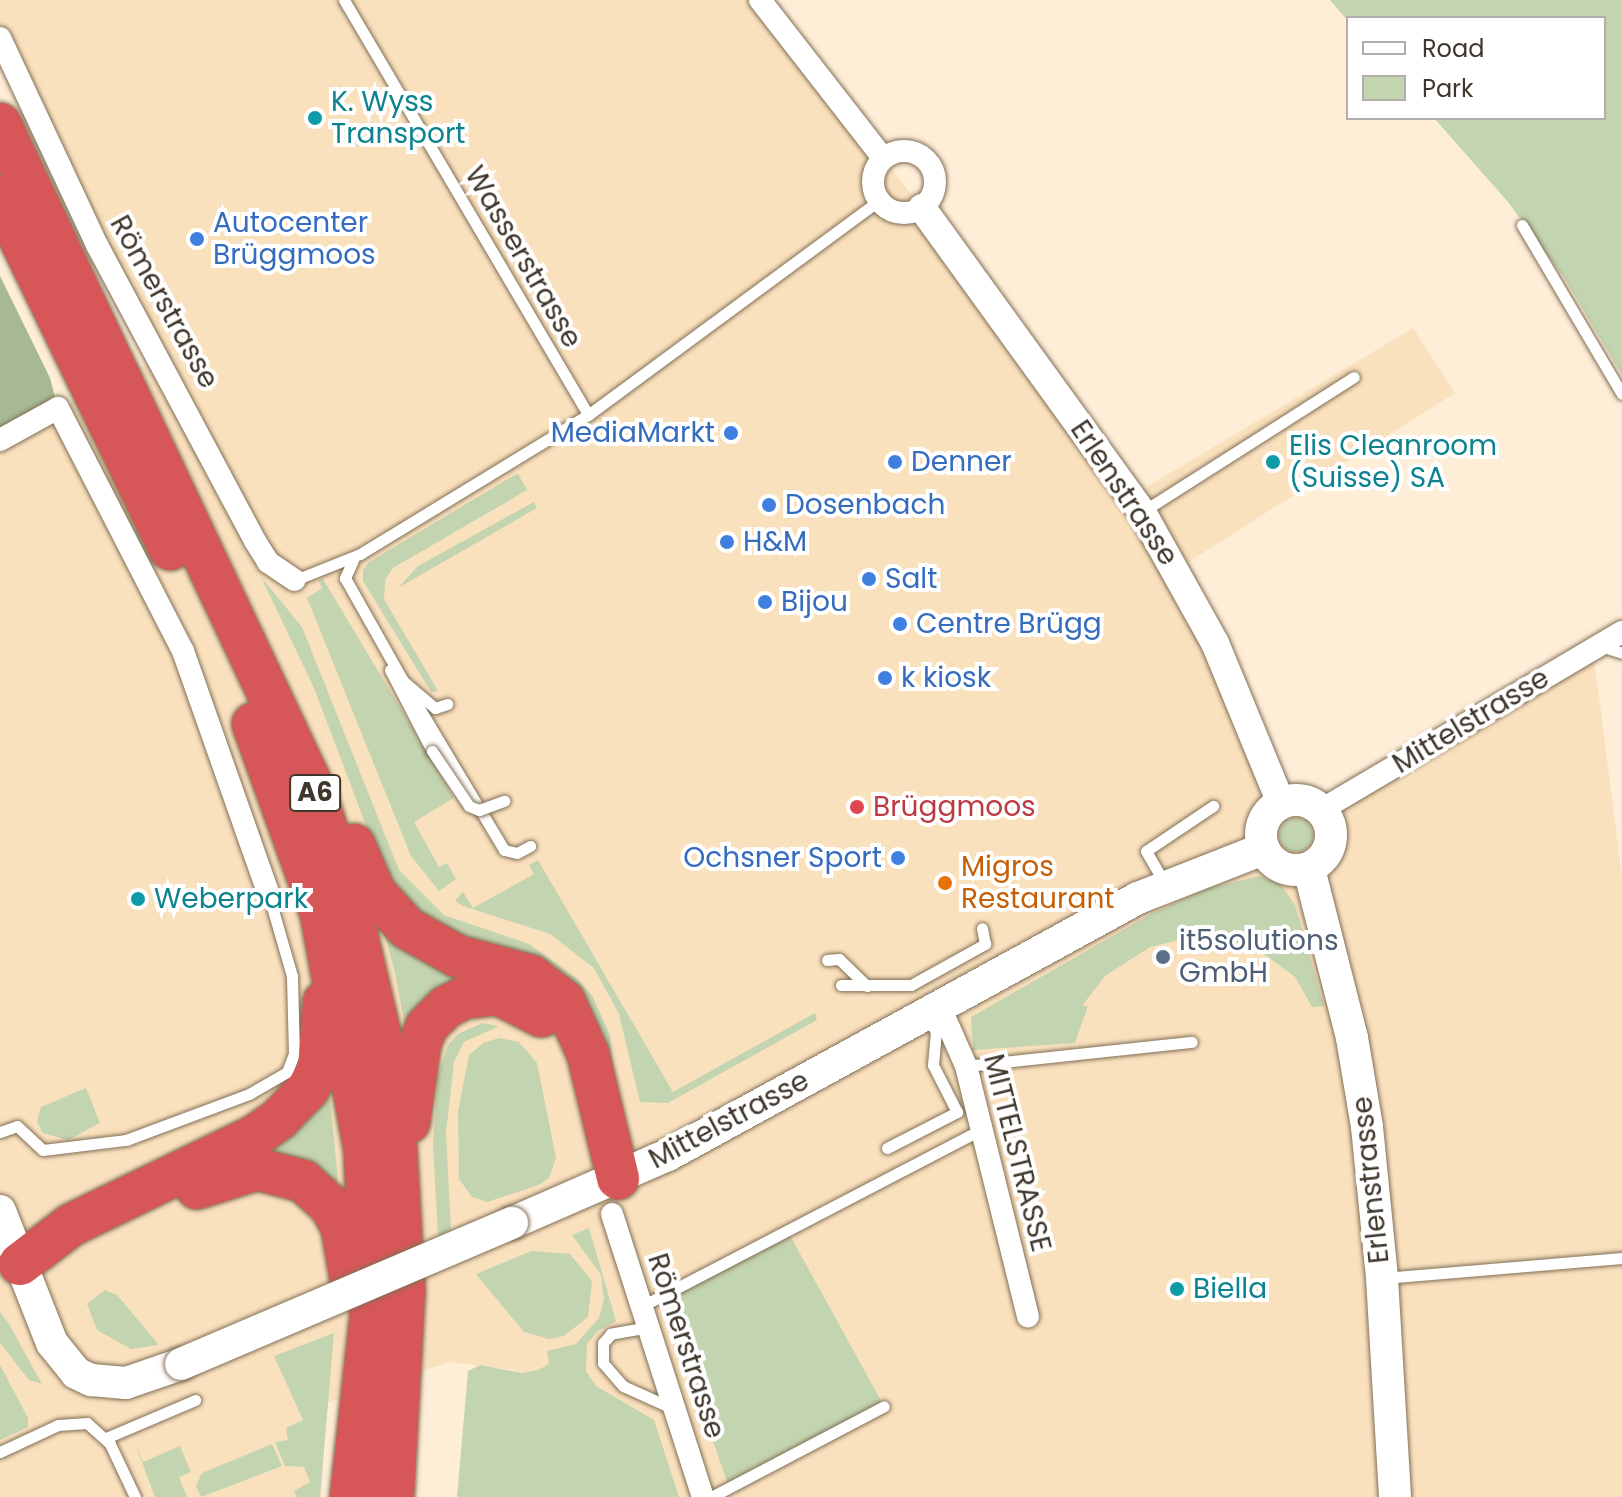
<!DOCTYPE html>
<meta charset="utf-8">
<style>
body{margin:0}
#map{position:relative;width:1622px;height:1497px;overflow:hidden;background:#feedd7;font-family:Poppins,sans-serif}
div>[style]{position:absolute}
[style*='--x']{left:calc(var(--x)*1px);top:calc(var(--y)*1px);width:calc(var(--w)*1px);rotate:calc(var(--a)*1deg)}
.built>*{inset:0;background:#fae1be}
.green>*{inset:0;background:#c3d4b0}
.round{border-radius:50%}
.forest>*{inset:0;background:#a6b992}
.roads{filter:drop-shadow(0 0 2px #816f56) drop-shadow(0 0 2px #816f56)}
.service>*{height:11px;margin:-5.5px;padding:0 5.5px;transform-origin:5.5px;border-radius:5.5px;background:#fff}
.minor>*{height:22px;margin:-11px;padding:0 11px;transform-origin:11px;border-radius:11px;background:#fff}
.minor>.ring{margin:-11px;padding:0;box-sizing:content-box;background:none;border:22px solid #fff;border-radius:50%}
.tertiary>*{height:28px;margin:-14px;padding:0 14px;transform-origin:14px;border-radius:14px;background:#fff}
.secondary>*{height:32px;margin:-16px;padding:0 16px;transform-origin:16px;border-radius:16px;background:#fff}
.secondary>.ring{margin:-16px;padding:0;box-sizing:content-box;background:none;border:32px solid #fff;border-radius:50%}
.motorway>*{height:42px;margin:-21px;padding:0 21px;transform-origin:21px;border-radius:21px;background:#d75758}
.bridges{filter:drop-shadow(0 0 2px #816f56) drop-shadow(0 0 2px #816f56)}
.service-bridge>*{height:11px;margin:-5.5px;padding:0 5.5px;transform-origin:5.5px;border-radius:5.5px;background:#fff}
.secondary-bridge>*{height:32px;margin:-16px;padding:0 16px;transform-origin:16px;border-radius:16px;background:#fff}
.dots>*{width:22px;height:22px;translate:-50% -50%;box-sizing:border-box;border:4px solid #fff;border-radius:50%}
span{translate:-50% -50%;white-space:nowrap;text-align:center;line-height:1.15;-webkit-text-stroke:8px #fff;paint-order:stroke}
.shield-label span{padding:2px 6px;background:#fff;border:2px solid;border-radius:6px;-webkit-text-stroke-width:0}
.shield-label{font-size:26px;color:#3f372c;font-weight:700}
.culture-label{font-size:28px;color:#0d838f}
.left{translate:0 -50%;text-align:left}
.shop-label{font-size:28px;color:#366cbe}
.right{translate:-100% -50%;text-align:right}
.street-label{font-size:28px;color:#3f372c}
.health-label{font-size:28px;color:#be3a42}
.food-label{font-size:28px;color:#c56008}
.service-label{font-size:28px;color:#4e5e75}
.legend{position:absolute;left:1346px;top:16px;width:260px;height:104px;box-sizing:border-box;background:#fff;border:2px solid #b2afab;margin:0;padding:10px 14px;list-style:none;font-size:24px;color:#3f372c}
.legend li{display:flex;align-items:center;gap:16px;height:40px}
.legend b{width:40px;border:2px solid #b2afab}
</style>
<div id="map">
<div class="built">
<i style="clip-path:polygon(0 0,760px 0,922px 208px,1132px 496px,1413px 328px,1455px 393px,1176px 570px,1282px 803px,1313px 804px,1593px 650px,1622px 877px,1622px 1497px,526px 1497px,515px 1370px,449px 1362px,327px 1403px,321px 1497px,0 1497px,0 440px,158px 358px,0 38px)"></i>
</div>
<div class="green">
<i style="clip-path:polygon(1330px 0,1622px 0,1622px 375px,1565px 279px,1508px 202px,1434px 118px,1604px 118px,1604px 18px,1348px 21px)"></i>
<i style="clip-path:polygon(513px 476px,518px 474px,527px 490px,393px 568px,385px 580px,384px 599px,438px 691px,431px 692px,363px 581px,363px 570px,369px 562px)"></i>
<i style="clip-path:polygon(534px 502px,537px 508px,398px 588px,418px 566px)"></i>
<i style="clip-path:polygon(261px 577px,302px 627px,399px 870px,444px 915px,529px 944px,576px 978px,593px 997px,610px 1035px,617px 1107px,605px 1080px,472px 941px,429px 922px,396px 889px,370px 836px,314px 688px)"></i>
<i style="clip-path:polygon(323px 579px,454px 798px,414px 822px,439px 867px,447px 863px,456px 879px,439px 891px,411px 856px,307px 598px,322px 588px,318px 580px)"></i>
<i class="round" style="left:1279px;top:818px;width:34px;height:34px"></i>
<i style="clip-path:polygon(538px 860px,673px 1092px,815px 1013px,817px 1020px,668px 1103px,640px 1102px,619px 1014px,594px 968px,550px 934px,463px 906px,455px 901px,463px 892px,473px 908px,534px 874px,529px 865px)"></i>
<i style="clip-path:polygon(1260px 876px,1281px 885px,1295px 905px,1324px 1006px,1312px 1007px,1295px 977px,1261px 952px,1224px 939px,1187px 938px,1150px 947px,1105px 976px,1082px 1006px,1088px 1006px,1075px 1043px,973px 1050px,971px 1017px,1151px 914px,1209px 888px)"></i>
<i style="clip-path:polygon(382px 924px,471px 974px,405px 1026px,395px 973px)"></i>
<i style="clip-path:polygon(482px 1023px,499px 1026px,464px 1042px,454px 1062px,446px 1133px,451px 1230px,438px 1236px,433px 1145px,438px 1076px,448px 1045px,458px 1034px)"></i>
<i style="clip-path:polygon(499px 1038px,519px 1042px,537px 1063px,556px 1158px,549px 1178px,539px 1185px,487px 1202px,472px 1197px,459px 1179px,458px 1112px,469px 1055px,483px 1043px)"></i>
<i style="clip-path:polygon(328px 1080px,340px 1199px,266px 1159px,264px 1145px)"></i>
<i style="clip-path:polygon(86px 1088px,100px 1123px,68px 1140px,43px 1133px,37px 1122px,41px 1107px)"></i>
<i style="clip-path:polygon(589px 1228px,616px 1321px,598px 1331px,587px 1344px,586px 1371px,596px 1386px,654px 1420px,679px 1497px,457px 1497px,468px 1371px,480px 1365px,522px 1373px,538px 1370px,549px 1364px,547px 1351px,576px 1344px,599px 1318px,604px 1299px,601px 1275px,572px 1235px)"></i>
<i style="clip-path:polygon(787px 1230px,884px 1406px,729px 1487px,662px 1296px)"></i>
<i style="clip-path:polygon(532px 1251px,570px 1254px,592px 1281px,588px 1317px,564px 1336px,549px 1339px,524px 1332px,476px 1274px)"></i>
<i style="clip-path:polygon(105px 1290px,117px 1295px,159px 1345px,131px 1349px,97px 1330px,87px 1304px)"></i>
<i style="clip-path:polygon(0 1312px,9px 1324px,42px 1384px,29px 1380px,0 1343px)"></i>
<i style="clip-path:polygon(334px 1333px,320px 1497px,297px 1497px,294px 1491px,310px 1482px,304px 1467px,285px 1466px,275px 1442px,288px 1440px,286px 1428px,303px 1420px,274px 1356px)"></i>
<i style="clip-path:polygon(0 1365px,28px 1418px,28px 1427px,0 1440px)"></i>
<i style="clip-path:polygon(134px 1441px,143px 1462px,180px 1446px,191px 1472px,179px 1477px,187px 1497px,155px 1497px)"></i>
<i style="clip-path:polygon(272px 1444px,282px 1466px,201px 1497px,196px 1486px,202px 1473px)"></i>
</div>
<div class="forest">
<i style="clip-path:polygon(0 276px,50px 378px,58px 408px,0 440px)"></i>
</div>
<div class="roads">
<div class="service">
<i style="--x:344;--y:0;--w:481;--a:59.5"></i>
<i style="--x:1522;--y:225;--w:196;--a:59.4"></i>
<i style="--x:1142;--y:512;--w:251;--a:-32.5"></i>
<i style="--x:353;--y:560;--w:20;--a:114"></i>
<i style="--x:345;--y:578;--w:118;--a:60.6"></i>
<i style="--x:403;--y:681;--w:42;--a:40.2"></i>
<i style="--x:435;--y:708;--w:13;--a:-18"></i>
<i style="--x:295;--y:580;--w:70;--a:-21.8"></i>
<i style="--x:360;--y:554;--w:267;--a:-31.4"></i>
<i style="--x:588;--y:415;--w:360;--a:-36.4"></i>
<i style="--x:1601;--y:646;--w:22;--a:18"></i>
<i style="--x:390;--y:670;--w:91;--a:62.6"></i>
<i style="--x:403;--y:681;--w:197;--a:59.1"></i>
<i style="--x:504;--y:850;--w:13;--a:13"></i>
<i style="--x:517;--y:853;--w:15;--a:-28"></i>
<i style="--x:1165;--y:884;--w:38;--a:-120"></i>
<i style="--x:1146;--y:851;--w:81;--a:-33.9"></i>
<i style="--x:827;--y:960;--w:12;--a:-5"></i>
<i style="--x:839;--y:959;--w:39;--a:44"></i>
<i style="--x:841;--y:985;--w:70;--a:0"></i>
<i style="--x:911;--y:985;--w:85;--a:-29"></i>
<i style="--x:985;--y:944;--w:16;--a:-101"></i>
<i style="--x:966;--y:1066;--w:227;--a:-6.1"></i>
<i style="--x:0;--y:1132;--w:18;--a:-19"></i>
<i style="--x:17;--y:1126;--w:35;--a:43"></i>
<i style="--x:43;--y:1150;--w:84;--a:-6.9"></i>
<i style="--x:126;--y:1140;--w:131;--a:-20.5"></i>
<i style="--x:249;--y:1094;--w:44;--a:-30.1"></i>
<i style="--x:287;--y:1072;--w:19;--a:-69"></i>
<i style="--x:294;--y:1054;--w:78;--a:-91.5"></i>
<i style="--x:292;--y:976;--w:86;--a:-106.1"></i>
<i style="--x:887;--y:1148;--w:79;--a:-27.2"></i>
<i style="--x:957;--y:1112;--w:53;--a:-117.1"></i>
<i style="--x:933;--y:1065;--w:33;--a:-85"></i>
<i style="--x:936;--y:1032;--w:19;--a:-118"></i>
<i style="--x:1383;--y:1278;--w:240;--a:-4.8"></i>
<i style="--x:642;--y:1306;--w:381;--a:-27.5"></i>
<i style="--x:649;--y:1327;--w:39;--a:170"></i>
<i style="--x:611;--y:1334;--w:12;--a:132"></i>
<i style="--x:603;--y:1343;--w:20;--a:90"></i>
<i style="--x:603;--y:1363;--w:30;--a:49"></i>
<i style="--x:623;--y:1386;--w:56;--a:24.3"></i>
<i style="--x:106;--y:1438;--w:97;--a:-23.1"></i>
<i style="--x:0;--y:1452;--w:64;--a:-25"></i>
<i style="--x:58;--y:1425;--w:29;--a:-4"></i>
<i style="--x:87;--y:1423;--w:31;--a:42"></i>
<i style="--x:110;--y:1444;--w:59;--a:64.7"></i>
<i style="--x:711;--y:1497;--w:195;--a:-27.7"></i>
</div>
<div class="minor">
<i style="--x:760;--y:0;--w:200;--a:52.1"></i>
<i style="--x:0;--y:38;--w:229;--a:64.9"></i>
<i style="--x:97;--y:245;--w:336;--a:61.9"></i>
<i style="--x:255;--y:541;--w:25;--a:58"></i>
<i style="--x:268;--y:562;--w:32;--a:34"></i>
<i class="ring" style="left:873px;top:151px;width:40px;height:40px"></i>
<i style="--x:0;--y:440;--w:66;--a:-28.9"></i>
<i style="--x:58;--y:408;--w:273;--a:62.8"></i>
<i style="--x:183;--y:651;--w:256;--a:70.6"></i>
<i style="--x:1321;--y:810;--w:350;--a:-30.6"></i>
<i style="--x:940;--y:1007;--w:64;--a:66.2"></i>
<i style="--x:966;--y:1066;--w:258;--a:76.1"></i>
<i style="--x:612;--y:1214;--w:297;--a:72.2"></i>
</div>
<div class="tertiary">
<i style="--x:922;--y:208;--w:375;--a:54.1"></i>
<i style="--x:1142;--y:512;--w:150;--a:60.9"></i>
<i style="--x:1215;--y:643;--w:173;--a:67.6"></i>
</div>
<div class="secondary">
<i class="ring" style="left:1261px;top:800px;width:38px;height:38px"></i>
<i style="--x:1309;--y:869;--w:174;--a:75.7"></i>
<i style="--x:1352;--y:1038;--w:90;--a:80.4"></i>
<i style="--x:1367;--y:1127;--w:152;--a:84.3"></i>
<i style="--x:1382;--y:1278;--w:219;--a:86.6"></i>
<i style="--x:0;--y:1211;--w:142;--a:68.5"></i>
<i style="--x:52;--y:1343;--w:38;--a:51"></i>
<i style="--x:76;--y:1373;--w:17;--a:25"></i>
<i style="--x:91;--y:1380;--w:35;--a:5"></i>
<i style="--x:126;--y:1383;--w:58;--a:-19.1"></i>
<i style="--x:512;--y:1223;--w:170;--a:-23.6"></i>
<i style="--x:668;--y:1155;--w:536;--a:-28.67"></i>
<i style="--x:1138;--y:898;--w:134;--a:-21.4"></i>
</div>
<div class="motorway">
<i style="--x:0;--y:124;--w:736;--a:64.76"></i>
<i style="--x:314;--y:790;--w:105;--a:72.3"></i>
<i style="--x:346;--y:890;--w:145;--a:76.8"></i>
<i style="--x:379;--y:1031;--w:121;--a:81.9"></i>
<i style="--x:396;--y:1151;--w:140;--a:86.7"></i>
<i style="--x:404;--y:1291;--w:206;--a:93.1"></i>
<i style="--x:0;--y:197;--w:391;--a:64.2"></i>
<i style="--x:253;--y:724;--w:201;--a:70.2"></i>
<i style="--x:321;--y:913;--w:242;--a:79.5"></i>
<i style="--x:365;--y:1151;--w:165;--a:87.9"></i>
<i style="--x:371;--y:1316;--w:182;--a:96.3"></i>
<i style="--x:354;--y:845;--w:52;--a:66.4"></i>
<i style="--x:375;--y:893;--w:47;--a:47.6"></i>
<i style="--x:407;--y:928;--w:57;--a:29.2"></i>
<i style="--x:457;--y:956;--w:77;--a:15.1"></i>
<i style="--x:531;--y:976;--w:41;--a:37.1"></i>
<i style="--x:564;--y:1001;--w:58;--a:65.6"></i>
<i style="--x:588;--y:1054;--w:128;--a:76.4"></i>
<i style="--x:409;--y:1122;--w:80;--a:-82.1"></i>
<i style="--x:420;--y:1043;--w:18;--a:-68"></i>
<i style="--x:427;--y:1026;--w:27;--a:-45"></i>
<i style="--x:446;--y:1007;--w:20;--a:-27"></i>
<i style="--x:464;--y:998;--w:35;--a:-7"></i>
<i style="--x:499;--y:994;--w:48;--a:27.1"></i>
<i style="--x:197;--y:1188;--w:63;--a:-17.6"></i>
<i style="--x:257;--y:1169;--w:48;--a:14.6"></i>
<i style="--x:303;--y:1181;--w:36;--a:42"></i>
<i style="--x:330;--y:1205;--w:25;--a:61"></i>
<i style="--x:342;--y:1227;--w:53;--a:80.2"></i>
<i style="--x:20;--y:1264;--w:64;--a:-37.4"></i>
<i style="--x:71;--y:1225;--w:204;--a:-25.8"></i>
<i style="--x:255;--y:1136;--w:29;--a:-35"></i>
<i style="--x:279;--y:1119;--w:42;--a:-46"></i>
<i style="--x:308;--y:1089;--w:24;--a:-62"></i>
<i style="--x:319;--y:1068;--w:66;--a:-85.7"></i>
</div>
</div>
<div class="bridges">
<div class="service-bridge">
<i style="--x:432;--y:751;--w:66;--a:56.1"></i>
<i style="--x:469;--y:806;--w:11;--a:22"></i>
<i style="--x:479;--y:810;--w:27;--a:-20"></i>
</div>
<div class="secondary-bridge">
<i style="--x:181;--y:1364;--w:360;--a:-23.1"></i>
</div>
</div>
<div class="dots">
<i style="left:315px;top:118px;background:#0f9aa8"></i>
<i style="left:197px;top:239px;background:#3f7fe0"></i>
<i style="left:731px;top:433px;background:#3f7fe0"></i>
<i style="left:895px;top:462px;background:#3f7fe0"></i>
<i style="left:1273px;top:462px;background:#0f9aa8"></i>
<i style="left:769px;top:505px;background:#3f7fe0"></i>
<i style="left:727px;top:542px;background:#3f7fe0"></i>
<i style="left:869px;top:579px;background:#3f7fe0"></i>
<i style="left:765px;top:602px;background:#3f7fe0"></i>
<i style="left:900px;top:624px;background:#3f7fe0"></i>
<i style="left:885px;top:678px;background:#3f7fe0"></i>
<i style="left:857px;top:807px;background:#e0444e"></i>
<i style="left:898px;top:858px;background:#3f7fe0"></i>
<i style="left:945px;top:883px;background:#e8710a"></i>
<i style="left:138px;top:899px;background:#0f9aa8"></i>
<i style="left:1163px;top:957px;background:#5c6f8a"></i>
<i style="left:1177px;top:1289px;background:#0f9aa8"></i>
</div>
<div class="shield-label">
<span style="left:315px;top:793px">A6</span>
</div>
<div class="culture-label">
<span class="left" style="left:331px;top:118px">K. Wyss<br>Transport</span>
<span class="left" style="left:1289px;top:462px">Elis Cleanroom<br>(Suisse) SA</span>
<span class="left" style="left:154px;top:899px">Weberpark</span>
<span class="left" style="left:1193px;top:1289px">Biella</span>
</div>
<div class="shop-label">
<span class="left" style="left:213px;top:239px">Autocenter<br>Brüggmoos</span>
<span class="right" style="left:715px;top:433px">MediaMarkt</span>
<span class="left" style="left:911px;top:462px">Denner</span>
<span class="left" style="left:785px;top:505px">Dosenbach</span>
<span class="left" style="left:743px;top:542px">H&amp;M</span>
<span class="left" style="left:885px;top:579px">Salt</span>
<span class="left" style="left:781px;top:602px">Bijou</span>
<span class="left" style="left:916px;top:624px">Centre Brügg</span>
<span class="left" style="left:901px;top:678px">k kiosk</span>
<span class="right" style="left:882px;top:858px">Ochsner Sport</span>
</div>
<div class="street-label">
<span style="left:523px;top:257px;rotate:60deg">Wasserstrasse</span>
<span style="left:164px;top:302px;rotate:61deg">Römerstrasse</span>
<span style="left:1124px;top:493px;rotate:56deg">Erlenstrasse</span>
<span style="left:1471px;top:721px;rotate:-31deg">Mittelstrasse</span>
<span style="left:729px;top:1120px;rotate:-28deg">Mittelstrasse</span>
<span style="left:1017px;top:1153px;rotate:76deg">MITTELSTRASSE</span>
<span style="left:1371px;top:1180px;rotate:-96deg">Erlenstrasse</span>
<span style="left:686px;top:1346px;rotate:72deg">Römerstrasse</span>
</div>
<div class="health-label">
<span class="left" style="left:873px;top:807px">Brüggmoos</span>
</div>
<div class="food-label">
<span class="left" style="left:961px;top:883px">Migros<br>Restaurant</span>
</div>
<div class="service-label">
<span class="left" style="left:1179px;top:957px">it5solutions<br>GmbH</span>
</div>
<ul class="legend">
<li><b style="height:10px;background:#fff"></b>Road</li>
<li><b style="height:22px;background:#c3d4b0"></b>Park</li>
</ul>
</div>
